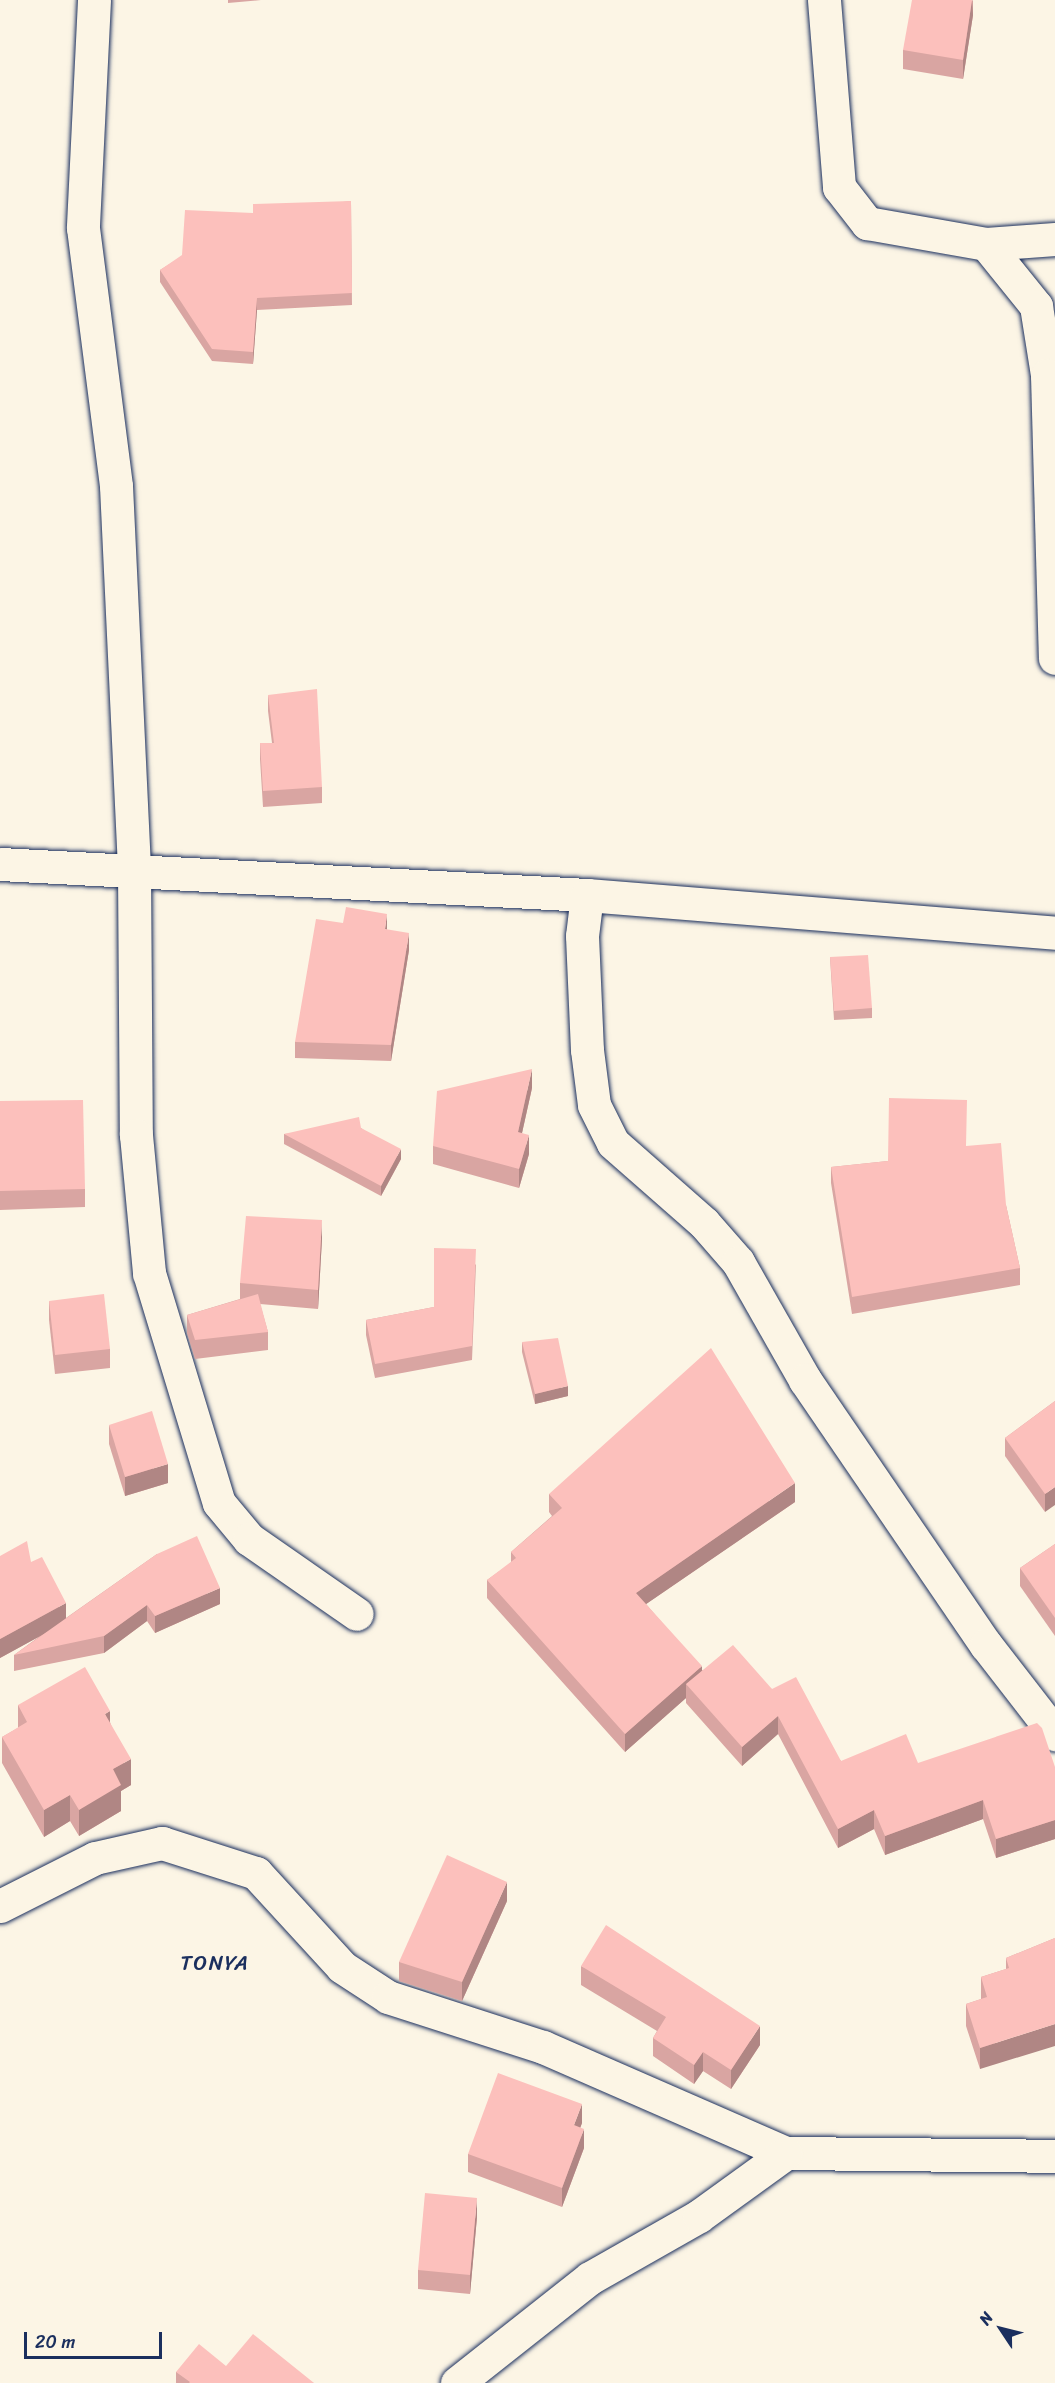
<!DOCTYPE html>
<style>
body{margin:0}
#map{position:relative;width:1055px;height:2383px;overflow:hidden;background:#fcf5e5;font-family:Sriracha,sans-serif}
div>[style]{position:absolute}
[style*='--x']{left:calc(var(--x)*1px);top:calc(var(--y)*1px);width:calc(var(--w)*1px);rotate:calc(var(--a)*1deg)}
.roads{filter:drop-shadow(0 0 2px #1b2f5e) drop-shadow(0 0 2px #1b2f5e)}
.minor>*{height:33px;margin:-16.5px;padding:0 16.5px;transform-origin:16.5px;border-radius:16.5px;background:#fcf5e5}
.wall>*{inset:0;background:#d9a5a2}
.shaded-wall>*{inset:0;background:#b08684}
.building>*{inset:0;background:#fcc0bc}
span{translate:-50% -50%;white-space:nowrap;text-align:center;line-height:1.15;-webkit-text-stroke:4.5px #fcf5e5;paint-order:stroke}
.quarter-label{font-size:21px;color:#1b2f5e;letter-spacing:1.5px}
.north{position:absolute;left:971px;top:2299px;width:60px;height:60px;-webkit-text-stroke:4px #fcf5e5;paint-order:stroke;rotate:305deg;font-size:16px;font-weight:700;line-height:24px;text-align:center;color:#1b2f5e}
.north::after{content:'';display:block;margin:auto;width:21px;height:27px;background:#1b2f5e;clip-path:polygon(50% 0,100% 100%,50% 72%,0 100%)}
.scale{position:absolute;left:24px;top:2332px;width:138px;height:27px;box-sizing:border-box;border:3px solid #1b2f5e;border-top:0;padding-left:8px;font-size:18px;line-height:21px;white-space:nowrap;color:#1b2f5e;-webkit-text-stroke:4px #fcf5e5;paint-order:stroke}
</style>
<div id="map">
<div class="roads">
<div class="minor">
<i style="--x:94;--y:0;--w:228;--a:92.8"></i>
<i style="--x:83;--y:228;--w:260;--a:82.7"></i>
<i style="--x:116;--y:486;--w:383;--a:87.3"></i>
<i style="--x:134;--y:869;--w:266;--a:89.6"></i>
<i style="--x:136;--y:1135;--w:139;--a:84.6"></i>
<i style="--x:149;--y:1273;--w:240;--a:73.1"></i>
<i style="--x:219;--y:1503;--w:47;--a:50.2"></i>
<i style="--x:249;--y:1539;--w:131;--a:34.8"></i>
<i style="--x:824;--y:0;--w:188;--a:85.4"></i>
<i style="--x:839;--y:187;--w:46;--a:52.1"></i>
<i style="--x:867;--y:223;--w:121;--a:10"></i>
<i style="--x:986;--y:244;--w:69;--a:-4.1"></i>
<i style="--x:986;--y:244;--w:80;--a:51.1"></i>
<i style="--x:1036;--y:306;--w:70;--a:80.9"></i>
<i style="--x:1047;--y:375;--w:283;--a:88.4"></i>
<i style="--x:0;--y:864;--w:588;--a:3.02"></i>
<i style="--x:587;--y:895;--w:470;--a:4.6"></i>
<i style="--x:587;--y:895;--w:41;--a:97"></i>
<i style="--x:582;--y:936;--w:114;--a:87.5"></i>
<i style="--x:587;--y:1050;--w:55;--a:82.7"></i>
<i style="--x:594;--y:1105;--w:42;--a:63.4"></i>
<i style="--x:613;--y:1143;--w:121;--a:41.3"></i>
<i style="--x:704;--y:1223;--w:52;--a:48.9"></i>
<i style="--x:738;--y:1262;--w:136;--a:60.4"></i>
<i style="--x:805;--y:1380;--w:321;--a:55.7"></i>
<i style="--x:986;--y:1645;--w:113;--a:52.2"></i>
<i style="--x:0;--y:1906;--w:106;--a:-26.8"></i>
<i style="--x:95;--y:1858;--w:69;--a:-12.6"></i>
<i style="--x:162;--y:1843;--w:99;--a:17.7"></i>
<i style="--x:256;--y:1873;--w:127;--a:47.5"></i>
<i style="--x:342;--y:1967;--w:55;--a:33.1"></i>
<i style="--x:388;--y:1997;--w:163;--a:17.9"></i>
<i style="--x:543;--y:2047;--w:265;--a:23.6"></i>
<i style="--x:786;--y:2153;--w:269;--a:0.6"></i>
<i style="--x:457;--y:2383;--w:169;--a:-38.3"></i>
<i style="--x:590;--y:2278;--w:125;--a:-29.6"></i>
<i style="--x:699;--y:2216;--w:107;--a:-35.9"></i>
</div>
</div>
<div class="wall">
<i style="clip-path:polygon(228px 0,261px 0,228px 3px)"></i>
<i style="clip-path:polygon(973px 0,973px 15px,963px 79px,903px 69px,903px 50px)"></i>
<i style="clip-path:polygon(351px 201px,352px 305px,257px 310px,253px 364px,212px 361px,160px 282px,160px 270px,253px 213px)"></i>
<i style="clip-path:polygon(268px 695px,322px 787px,322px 803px,263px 807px,260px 759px,260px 743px,272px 743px,268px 711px)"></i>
<i style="clip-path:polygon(387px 930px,409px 950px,391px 1061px,295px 1058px,295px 1042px)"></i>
<i style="clip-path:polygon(830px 957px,872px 1008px,872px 1018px,834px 1020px)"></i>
<i style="clip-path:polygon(532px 1088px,522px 1133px,529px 1154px,519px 1188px,433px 1164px,433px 1146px)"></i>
<i style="clip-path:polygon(0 1101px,85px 1189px,85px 1207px,0 1210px)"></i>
<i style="clip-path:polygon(361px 1128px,401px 1159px,381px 1196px,284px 1144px,284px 1134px)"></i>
<i style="clip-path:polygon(966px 1146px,1006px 1205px,1020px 1268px,1020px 1285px,852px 1314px,831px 1183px,831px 1167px,888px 1161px)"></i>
<i style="clip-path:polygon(322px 1239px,318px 1309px,260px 1304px,268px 1332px,268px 1350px,195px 1359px,187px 1333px,187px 1315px,240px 1299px,240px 1283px)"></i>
<i style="clip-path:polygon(476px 1264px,472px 1360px,375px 1378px,366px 1335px,366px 1320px,434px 1307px)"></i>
<i style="clip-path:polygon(49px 1301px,110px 1349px,110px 1368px,55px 1374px,49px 1320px)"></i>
<i style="clip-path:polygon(522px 1342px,568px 1396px,535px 1404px,522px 1352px)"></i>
<i style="clip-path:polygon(1055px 1401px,1045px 1512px,1005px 1456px,1005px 1438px)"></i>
<i style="clip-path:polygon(109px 1425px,168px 1483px,125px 1496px,109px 1444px)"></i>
<i style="clip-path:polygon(549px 1494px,795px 1502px,646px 1604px,702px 1670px,772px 1689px,841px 1761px,1055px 1767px,1055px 1839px,996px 1858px,983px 1819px,885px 1855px,874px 1829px,838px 1848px,778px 1734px,742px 1766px,686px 1703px,686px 1698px,625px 1752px,487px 1598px,487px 1580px,511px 1563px,511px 1552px,552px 1516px,549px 1512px)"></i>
<i style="clip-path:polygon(1055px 1544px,1055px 1636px,1020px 1586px,1020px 1568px)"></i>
<i style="clip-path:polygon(157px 1554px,220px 1604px,155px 1633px,147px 1621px,104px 1653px,14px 1671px,14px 1655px,40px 1636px,0 1658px,0 1556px,31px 1562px,66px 1618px)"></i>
<i style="clip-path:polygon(18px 1705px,110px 1722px,131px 1785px,121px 1791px,121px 1811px,79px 1836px,70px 1821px,44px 1837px,2px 1763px,2px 1737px,18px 1728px)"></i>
<i style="clip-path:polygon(507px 1901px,462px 2001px,399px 1981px,399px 1962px)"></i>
<i style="clip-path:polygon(1055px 1938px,980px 2069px,966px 2026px,966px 2004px,981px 1999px,981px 1977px,1006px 1969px,1006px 1958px)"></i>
<i style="clip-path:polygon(581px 1966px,760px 2045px,731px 2089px,703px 2071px,694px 2084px,653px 2056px,653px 2038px,657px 2031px,581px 1985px)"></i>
<i style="clip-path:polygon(582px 2123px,580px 2128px,584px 2148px,562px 2207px,468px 2172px,468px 2154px)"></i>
<i style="clip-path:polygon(477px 2217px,470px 2294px,418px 2289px,418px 2270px)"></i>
<i style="clip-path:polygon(226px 2366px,314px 2383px,176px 2383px,176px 2372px)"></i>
</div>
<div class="shaded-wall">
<i style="clip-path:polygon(972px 0,973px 15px,963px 79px,963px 60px)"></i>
<i style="clip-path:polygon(257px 298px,257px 310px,253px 364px,253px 352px)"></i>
<i style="clip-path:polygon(387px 914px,387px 930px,385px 929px)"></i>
<i style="clip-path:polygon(409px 933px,409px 950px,391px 1061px,391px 1045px)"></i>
<i style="clip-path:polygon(532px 1069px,532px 1088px,518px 1151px,518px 1132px)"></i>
<i style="clip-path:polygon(529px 1135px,529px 1154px,519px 1188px,519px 1169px)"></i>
<i style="clip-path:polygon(401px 1149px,401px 1159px,381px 1196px,381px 1186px)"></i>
<i style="clip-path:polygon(322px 1220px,322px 1239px,318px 1309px,318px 1290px)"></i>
<i style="clip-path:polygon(568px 1386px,568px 1396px,535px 1404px,535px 1394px)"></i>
<i style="clip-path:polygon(168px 1464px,168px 1483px,125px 1496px,125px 1477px)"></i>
<i style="clip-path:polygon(795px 1483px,795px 1502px,636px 1611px,636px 1593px)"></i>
<i style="clip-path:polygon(1055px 1487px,1055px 1505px,1045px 1512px,1045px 1494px)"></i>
<i style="clip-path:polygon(220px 1588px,220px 1604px,155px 1633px,155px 1616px)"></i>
<i style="clip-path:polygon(66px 1603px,66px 1622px,0 1658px,0 1639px)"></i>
<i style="clip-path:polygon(147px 1605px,147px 1621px,104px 1653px,104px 1636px)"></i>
<i style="clip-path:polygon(702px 1666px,702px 1684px,686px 1684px,686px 1698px,625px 1752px,625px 1734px)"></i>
<i style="clip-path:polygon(110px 1711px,110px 1737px,105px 1714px)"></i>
<i style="clip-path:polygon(778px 1716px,778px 1734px,742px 1766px,742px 1747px)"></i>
<i style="clip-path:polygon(131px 1759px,131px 1785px,121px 1791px,121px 1811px,79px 1836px,79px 1810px,113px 1769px)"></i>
<i style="clip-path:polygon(70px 1795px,70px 1821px,44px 1837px,44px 1810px)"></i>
<i style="clip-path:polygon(983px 1800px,983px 1819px,885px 1855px,885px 1836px)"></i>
<i style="clip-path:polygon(874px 1810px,874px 1829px,838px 1848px,838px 1829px)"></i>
<i style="clip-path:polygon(1055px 1820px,1055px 1839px,996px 1858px,996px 1839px)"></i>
<i style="clip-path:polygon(507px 1882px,507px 1901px,462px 2001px,462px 1982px)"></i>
<i style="clip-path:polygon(1055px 2024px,1055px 2046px,980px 2069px,980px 2048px)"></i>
<i style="clip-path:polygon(760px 2026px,760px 2045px,731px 2089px,731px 2070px)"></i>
<i style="clip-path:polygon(703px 2052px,703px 2071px,694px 2084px,694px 2065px)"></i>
<i style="clip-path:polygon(582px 2104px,582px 2123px,574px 2144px,574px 2125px)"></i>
<i style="clip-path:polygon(584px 2129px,584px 2148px,562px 2207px,562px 2188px)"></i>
<i style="clip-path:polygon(477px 2198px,477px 2217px,470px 2294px,470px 2275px)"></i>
</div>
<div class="building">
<i style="clip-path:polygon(912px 0,972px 0,963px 60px,903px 50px)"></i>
<i style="clip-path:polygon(351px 201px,352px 293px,257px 298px,253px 352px,212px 349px,160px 270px,182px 255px,185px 210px,253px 213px,253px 204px)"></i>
<i style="clip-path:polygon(317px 689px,322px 787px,263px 791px,260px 743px,274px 743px,268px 695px)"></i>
<i style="clip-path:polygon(346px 907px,387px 914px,385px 929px,409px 933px,391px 1045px,295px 1042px,316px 919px,343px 923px)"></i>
<i style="clip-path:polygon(868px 955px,872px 1008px,834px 1011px,830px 957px)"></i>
<i style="clip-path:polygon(532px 1069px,518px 1132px,529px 1135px,519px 1169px,433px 1146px,437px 1091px)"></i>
<i style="clip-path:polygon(889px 1098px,967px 1100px,966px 1146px,1001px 1143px,1006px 1205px,1020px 1268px,852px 1297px,831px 1167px,888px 1161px)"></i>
<i style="clip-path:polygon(83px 1100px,85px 1189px,0 1191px,0 1101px)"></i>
<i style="clip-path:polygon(359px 1117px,361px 1128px,401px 1149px,381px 1186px,284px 1134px)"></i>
<i style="clip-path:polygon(246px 1216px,322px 1220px,318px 1290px,240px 1283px)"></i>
<i style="clip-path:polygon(434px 1248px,476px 1249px,472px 1346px,375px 1364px,366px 1320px,434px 1307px)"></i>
<i style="clip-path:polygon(104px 1294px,110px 1349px,55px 1355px,49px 1301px)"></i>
<i style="clip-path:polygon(258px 1294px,268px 1332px,195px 1340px,187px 1315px)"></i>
<i style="clip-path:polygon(558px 1338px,568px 1386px,535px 1394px,522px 1342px)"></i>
<i style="clip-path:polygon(711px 1348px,795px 1483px,636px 1593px,702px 1666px,625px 1734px,487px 1580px,516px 1558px,511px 1552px,562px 1508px,549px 1494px)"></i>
<i style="clip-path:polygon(1055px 1401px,1055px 1487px,1045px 1494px,1005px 1438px)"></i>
<i style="clip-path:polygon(152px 1411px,168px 1464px,125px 1477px,109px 1425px)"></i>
<i style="clip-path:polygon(197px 1536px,220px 1588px,155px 1616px,147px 1605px,104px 1636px,14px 1655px,157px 1554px)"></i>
<i style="clip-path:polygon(27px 1541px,31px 1562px,42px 1557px,66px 1603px,0 1639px,0 1556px)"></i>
<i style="clip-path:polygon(1055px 1544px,1055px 1618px,1020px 1568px)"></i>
<i style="clip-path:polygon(733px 1645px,772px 1689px,796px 1677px,841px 1761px,906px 1734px,918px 1763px,1037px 1723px,1042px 1728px,1055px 1767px,1055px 1820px,996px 1839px,983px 1800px,885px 1836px,874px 1810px,838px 1829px,778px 1716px,742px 1747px,686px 1684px)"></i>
<i style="clip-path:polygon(85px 1667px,110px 1711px,105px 1714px,131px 1759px,113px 1769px,121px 1785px,79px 1810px,70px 1795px,44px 1810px,2px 1737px,27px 1722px,18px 1705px)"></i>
<i style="clip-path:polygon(447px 1855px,507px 1882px,462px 1982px,399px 1962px)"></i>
<i style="clip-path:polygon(606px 1925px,760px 2026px,731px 2070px,703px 2052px,694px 2065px,653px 2038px,666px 2017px,581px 1966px)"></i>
<i style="clip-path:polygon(1055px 1938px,1055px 2024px,980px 2048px,966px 2004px,987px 1997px,981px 1977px,1009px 1968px,1006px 1958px)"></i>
<i style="clip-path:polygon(498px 2073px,582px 2104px,574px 2125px,584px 2129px,562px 2188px,468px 2154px)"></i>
<i style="clip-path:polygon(425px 2193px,477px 2198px,470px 2275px,418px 2270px)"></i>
<i style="clip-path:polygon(253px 2334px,314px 2383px,189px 2383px,190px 2382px,176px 2372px,199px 2344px,226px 2366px)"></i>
</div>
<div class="quarter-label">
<span style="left:215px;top:1963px">TONYA</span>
</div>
<div class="north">N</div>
<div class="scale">20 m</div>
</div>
